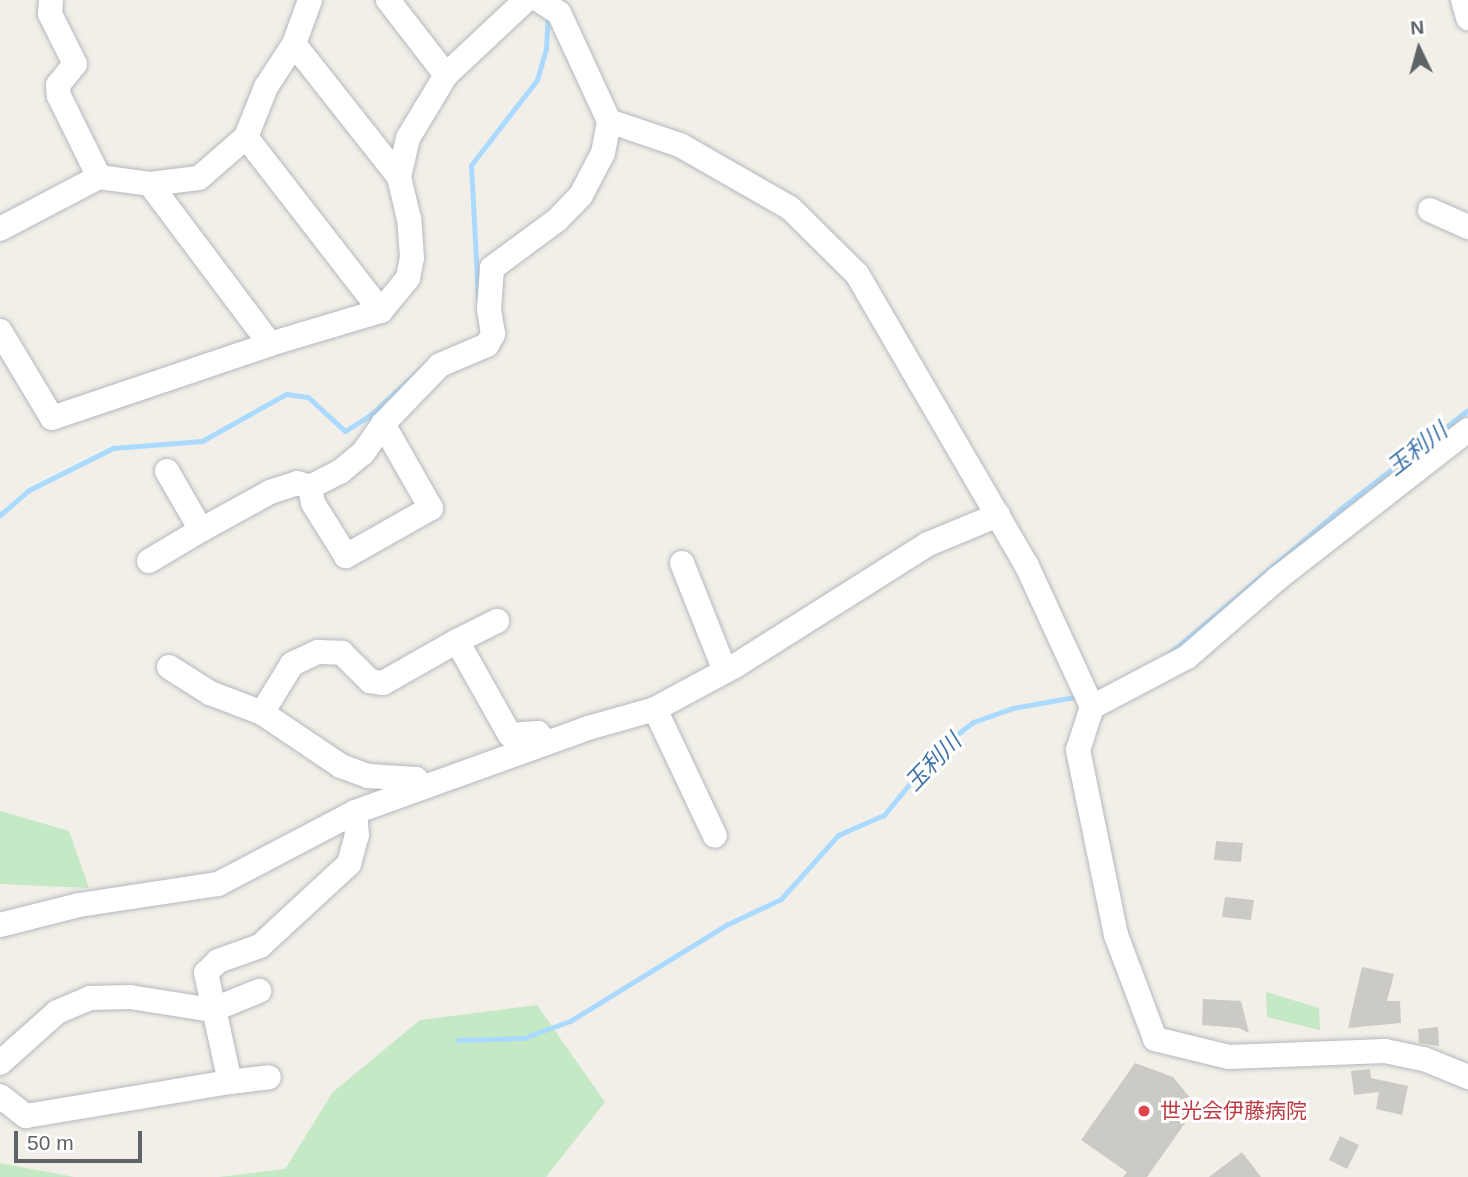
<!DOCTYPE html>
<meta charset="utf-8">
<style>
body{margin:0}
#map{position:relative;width:1468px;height:1177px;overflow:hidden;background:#f1efe8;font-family:Helvetica,"Noto Sans JP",sans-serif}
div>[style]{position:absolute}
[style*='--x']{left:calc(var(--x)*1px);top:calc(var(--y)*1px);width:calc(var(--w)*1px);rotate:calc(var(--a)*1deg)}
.green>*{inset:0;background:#c5e8c5}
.stream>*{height:5px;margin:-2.5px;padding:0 2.5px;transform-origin:2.5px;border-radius:2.5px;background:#aadaff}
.building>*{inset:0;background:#cccac5}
.roads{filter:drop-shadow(0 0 2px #b5b8bc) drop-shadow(0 0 2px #b5b8bc)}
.minor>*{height:24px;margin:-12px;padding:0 12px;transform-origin:12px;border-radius:12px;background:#fff}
.dots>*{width:19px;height:19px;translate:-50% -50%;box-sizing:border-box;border:4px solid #fff;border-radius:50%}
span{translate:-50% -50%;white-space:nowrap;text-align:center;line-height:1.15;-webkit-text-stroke:6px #fff;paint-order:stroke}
.health-label{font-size:21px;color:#be3a42}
.left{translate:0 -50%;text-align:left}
.water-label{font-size:23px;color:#4174aa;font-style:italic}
.north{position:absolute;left:1384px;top:14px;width:70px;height:70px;-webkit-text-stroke:5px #fff;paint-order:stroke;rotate:355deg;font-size:19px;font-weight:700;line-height:28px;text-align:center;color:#5f6368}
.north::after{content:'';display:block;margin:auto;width:24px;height:32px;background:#5f6368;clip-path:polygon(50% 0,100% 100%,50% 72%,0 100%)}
.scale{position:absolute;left:14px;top:1131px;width:128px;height:32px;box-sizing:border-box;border:4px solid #5f6368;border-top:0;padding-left:9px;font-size:21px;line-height:24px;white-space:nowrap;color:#5f6368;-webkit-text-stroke:5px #fff;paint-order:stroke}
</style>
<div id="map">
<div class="green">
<i style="clip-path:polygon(0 811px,69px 831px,89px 888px,0 884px)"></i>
<i style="clip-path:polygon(1266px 992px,1319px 1008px,1320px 1030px,1267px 1017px)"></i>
<i style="clip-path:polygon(537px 1005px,605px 1102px,546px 1177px,219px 1177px,285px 1169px,333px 1092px,420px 1020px)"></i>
<i style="clip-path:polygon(0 1163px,74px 1177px,0 1177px)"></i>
</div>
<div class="stream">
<i style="--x:478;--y:298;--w:133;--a:-93"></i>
<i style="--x:471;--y:165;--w:108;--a:-52.2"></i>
<i style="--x:537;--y:80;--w:32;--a:-74"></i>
<i style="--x:546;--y:49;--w:35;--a:-87"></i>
<i style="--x:0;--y:515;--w:38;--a:-41"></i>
<i style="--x:29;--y:490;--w:94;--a:-26.6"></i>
<i style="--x:113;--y:448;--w:89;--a:-4.5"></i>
<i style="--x:202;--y:441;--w:96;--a:-29.2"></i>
<i style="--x:286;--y:394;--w:22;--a:8"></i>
<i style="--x:308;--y:397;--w:50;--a:42.6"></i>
<i style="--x:345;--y:431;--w:28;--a:-32"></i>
<i style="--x:369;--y:416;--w:92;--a:-42.4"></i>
<i style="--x:1170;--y:653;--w:221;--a:-40.2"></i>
<i style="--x:1339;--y:510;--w:163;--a:-37.8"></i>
<i style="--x:458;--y:1040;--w:65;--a:-1.8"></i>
<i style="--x:523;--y:1038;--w:50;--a:-19.9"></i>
<i style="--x:570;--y:1021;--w:183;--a:-31.6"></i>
<i style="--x:726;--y:925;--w:61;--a:-25.3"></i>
<i style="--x:781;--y:899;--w:86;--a:-48.3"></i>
<i style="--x:838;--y:835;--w:50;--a:-23.5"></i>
<i style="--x:884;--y:815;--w:85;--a:-50.7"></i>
<i style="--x:938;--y:749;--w:44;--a:-37.6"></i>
<i style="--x:973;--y:722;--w:42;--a:-19.3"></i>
<i style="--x:1013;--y:708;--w:68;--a:-10.2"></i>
</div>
<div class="building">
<i style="clip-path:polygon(1216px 841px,1243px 843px,1241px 862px,1214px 860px)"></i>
<i style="clip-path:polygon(1225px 897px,1254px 900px,1251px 920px,1222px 917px)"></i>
<i style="clip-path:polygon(1362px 967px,1394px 974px,1387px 1001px,1400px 1001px,1401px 1023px,1348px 1028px)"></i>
<i style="clip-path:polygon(1203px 999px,1241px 1001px,1249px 1033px,1239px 1028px,1202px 1025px)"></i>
<i style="clip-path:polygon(1438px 1027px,1439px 1046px,1419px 1043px,1418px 1029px)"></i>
<i style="clip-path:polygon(1135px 1063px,1173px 1077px,1197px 1106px,1147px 1177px,1123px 1177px,1127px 1172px,1081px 1140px)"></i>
<i style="clip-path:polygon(1370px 1069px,1371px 1078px,1408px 1086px,1402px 1115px,1376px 1109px,1379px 1092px,1354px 1095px,1351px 1071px)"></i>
<i style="clip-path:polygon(1340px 1136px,1359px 1145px,1347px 1169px,1329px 1160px)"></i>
<i style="clip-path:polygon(1242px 1152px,1261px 1177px,1209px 1177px)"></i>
</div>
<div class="roads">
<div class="minor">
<i style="--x:51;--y:0;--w:14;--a:94"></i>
<i style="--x:50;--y:14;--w:56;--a:63.4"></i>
<i style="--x:75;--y:64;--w:27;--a:129"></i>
<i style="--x:58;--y:85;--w:11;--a:85"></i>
<i style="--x:59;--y:96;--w:90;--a:63.7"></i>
<i style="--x:388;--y:0;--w:95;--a:52.3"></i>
<i style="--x:1463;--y:0;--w:19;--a:74"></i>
<i style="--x:294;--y:44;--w:169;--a:51.7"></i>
<i style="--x:609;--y:121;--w:75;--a:18.7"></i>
<i style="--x:680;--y:145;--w:127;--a:29.8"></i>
<i style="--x:790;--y:208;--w:94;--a:44.6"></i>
<i style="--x:857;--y:274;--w:336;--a:59.8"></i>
<i style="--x:1026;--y:564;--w:157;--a:65.2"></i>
<i style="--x:246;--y:137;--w:220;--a:52.2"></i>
<i style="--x:150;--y:184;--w:200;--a:53.1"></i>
<i style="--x:270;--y:344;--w:116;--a:-16.6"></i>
<i style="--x:381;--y:311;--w:43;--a:-50.7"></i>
<i style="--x:408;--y:278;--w:20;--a:-79"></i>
<i style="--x:412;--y:258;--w:39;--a:-94"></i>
<i style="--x:409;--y:219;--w:43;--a:-103.4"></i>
<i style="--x:399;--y:177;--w:40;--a:-77"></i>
<i style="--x:408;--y:138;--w:74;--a:-58.9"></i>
<i style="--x:446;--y:75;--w:110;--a:-43.2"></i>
<i style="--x:1430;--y:210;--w:42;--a:24.1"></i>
<i style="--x:0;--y:229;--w:112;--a:-27.7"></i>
<i style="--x:99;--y:177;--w:51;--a:7.8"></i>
<i style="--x:150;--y:184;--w:49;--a:-7"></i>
<i style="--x:199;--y:178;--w:62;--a:-41.1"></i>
<i style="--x:246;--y:137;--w:54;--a:-68.2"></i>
<i style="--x:266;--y:87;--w:51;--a:-56.9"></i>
<i style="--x:294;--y:44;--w:47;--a:-70"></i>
<i style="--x:0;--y:331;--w:101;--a:59.1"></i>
<i style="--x:52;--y:418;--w:230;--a:-18.7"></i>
<i style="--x:383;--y:424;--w:97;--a:60.3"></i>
<i style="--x:431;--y:508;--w:98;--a:150.5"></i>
<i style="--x:346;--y:556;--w:62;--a:-121.9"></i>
<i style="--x:313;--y:503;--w:16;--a:-101"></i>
<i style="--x:310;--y:487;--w:34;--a:-27"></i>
<i style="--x:340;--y:472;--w:30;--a:-40"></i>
<i style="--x:363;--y:453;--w:35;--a:-55"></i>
<i style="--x:383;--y:424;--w:82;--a:-46"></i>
<i style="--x:440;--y:365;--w:51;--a:-23.1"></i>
<i style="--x:487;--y:345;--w:13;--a:-61"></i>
<i style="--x:493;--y:334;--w:25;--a:-99"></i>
<i style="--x:489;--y:309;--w:41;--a:-85.8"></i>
<i style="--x:492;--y:268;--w:81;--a:-36.4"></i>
<i style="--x:557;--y:220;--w:35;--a:-46"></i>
<i style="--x:581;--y:195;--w:47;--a:-62.4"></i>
<i style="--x:603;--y:153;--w:33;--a:-79"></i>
<i style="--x:609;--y:121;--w:119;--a:-114.8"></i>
<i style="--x:559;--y:13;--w:24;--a:-147"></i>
<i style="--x:1468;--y:430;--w:241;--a:142.1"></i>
<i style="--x:1278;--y:578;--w:121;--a:139"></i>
<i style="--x:1187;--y:657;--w:107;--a:152.2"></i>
<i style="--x:1092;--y:707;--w:45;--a:108"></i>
<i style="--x:1078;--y:750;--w:189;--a:78.4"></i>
<i style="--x:1116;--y:935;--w:111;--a:69.4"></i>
<i style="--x:1155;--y:1039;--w:76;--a:13.7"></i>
<i style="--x:1229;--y:1057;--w:156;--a:-2.2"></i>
<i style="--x:1385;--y:1051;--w:40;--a:12"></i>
<i style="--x:1424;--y:1059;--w:48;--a:22.2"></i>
<i style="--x:167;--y:471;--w:68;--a:60"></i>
<i style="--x:201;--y:530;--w:79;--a:-28.8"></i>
<i style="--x:270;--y:492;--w:28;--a:-18"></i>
<i style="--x:297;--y:483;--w:14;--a:17"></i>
<i style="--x:149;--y:561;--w:61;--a:-30.8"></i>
<i style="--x:682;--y:563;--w:116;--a:68.3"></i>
<i style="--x:457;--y:641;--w:45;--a:-26.6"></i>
<i style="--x:169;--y:667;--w:49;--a:32.4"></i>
<i style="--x:210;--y:693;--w:56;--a:21"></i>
<i style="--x:655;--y:709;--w:140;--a:64.7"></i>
<i style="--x:422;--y:787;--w:10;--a:-127"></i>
<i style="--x:416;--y:779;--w:48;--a:-176.4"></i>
<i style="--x:368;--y:776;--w:29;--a:-160"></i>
<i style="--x:341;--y:766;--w:95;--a:-146.1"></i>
<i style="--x:262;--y:713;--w:57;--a:-58.5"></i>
<i style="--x:292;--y:664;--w:29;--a:-25"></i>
<i style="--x:318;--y:652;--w:24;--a:2"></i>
<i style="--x:342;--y:653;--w:40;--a:45"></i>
<i style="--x:370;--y:681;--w:13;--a:9"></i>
<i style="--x:383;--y:683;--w:85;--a:-29.6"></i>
<i style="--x:457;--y:641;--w:108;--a:60.6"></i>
<i style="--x:510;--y:735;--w:28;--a:-4"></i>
<i style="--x:538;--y:733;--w:13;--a:48"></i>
<i style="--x:0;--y:925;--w:81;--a:-14.2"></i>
<i style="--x:79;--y:905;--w:141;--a:-8.6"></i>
<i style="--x:218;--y:884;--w:155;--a:-27.7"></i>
<i style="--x:355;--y:812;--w:248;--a:-19.8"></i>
<i style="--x:588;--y:728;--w:70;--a:-15.8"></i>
<i style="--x:655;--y:709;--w:91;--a:-28.3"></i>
<i style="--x:735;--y:666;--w:228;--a:-32.3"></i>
<i style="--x:928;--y:544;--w:76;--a:-22.5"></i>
<i style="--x:0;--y:1063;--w:76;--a:-41.8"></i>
<i style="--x:57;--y:1012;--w:36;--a:-23"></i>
<i style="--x:90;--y:998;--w:40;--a:-1.4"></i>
<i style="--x:130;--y:997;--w:83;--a:9"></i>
<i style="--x:212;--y:1010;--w:51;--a:-22"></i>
<i style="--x:230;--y:1082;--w:39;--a:-7"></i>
<i style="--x:0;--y:1096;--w:33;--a:38"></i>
<i style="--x:26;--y:1116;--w:207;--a:-9.5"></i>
<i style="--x:230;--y:1082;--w:112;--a:-102.4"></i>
<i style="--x:206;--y:973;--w:17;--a:-45"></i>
<i style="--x:218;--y:961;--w:45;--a:-19.7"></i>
<i style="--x:260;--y:946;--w:121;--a:-42.7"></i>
<i style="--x:349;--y:864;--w:30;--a:-75"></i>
<i style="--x:357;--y:835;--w:23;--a:-95"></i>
</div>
</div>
<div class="dots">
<i style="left:1144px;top:1111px;background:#e0444e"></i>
</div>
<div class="health-label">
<span class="left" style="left:1160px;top:1111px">世光会伊藤病院</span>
</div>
<div class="water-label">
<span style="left:1417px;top:449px;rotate:-38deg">玉利川</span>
<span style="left:933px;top:762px;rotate:-46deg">玉利川</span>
</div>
<div class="north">N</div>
<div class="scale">50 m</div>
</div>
